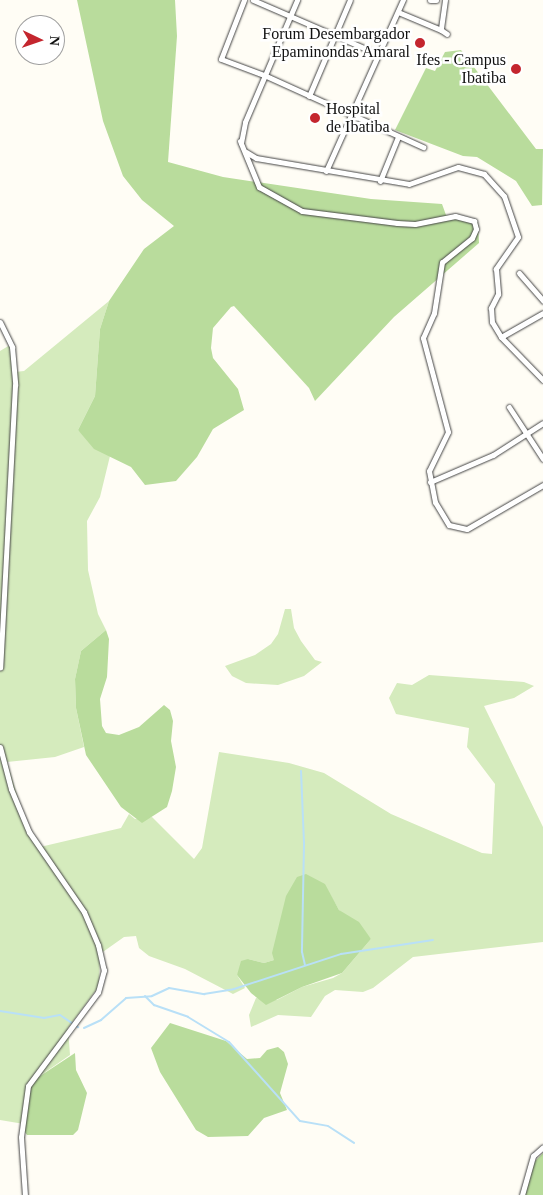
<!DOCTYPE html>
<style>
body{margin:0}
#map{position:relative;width:543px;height:1195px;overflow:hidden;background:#fffdf5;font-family:Georgia,serif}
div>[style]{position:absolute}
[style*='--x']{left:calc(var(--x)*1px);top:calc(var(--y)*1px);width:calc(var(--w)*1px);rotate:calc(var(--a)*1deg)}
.green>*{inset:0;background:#d5ebbd}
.forest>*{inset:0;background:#b9dc9c}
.stream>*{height:2px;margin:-1px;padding:0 1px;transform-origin:1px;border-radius:1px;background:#b9e0f7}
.roads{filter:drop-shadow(0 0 1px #444) drop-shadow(0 0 1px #444)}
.street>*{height:5px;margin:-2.5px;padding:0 2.5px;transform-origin:2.5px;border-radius:2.5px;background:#fff}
.dots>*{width:14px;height:14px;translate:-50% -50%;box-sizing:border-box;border:2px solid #fff;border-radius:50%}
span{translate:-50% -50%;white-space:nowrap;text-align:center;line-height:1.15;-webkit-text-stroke:5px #fff;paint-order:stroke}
.poi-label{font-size:16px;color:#111}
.right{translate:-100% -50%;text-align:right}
.left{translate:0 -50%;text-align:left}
.north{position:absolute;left:15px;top:15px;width:50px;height:50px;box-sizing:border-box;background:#fff;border:1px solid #a0a0a0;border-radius:50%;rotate:93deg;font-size:14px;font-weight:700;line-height:20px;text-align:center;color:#111}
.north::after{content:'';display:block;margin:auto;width:18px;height:22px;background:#c4262e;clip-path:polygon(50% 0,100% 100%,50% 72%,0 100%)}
</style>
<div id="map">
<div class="green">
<i style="clip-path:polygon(109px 301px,100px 329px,95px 396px,78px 430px,110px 456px,100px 497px,87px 521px,88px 570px,98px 614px,106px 630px,81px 651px,75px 679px,76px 708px,84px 747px,55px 757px,7px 762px,25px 820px,40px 847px,121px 828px,129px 814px,135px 819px,152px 817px,194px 859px,202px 848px,219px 752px,289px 763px,324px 773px,391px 814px,482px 853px,492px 854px,495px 784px,467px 747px,469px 728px,396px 714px,389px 698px,397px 683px,412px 685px,429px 675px,524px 682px,534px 686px,514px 698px,484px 706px,543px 827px,543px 942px,413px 957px,373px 988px,363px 992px,335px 990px,325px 996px,311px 1017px,278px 1015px,251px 1027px,249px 1015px,256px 998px,277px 1000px,302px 987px,333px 978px,342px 973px,371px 939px,339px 910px,324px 884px,274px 960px,264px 963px,248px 959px,237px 975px,245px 988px,233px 994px,185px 969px,149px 956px,139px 948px,136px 936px,124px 937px,100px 954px,99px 986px,68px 1028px,70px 1055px,31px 1082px,24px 1124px,0 1120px,0 351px,10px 345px,15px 372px,24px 371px)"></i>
<i style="clip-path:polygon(285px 609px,291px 609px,294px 628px,301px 641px,315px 660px,322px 662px,304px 676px,278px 685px,246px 683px,232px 676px,225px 666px,255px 655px,271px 644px,278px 634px)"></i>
</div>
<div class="forest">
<i style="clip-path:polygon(77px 0,175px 0,177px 36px,168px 162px,223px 177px,371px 199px,442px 204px,446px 215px,478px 222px,479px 243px,394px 317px,315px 401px,309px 388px,234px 306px,231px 307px,213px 328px,211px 348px,213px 358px,238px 389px,244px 410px,213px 429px,197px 457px,176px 481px,145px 485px,131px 467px,94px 449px,78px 430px,95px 396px,100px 329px,109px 301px,144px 249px,174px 226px,142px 200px,123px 176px,103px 121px)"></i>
<i style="clip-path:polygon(461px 50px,536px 149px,543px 149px,542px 205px,532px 206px,516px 181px,477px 157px,463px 156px,395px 130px,426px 68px,435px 71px,445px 52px)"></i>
<i style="clip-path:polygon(106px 630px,109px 639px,107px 677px,100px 699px,102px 726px,106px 733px,119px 735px,139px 727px,164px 705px,170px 710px,173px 721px,171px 741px,176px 767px,172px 791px,167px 807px,142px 823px,121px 807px,86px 755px,76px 708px,75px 679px,81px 651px)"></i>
<i style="clip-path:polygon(306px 874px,325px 884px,339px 910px,359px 922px,371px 939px,342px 973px,302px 987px,266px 1005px,251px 993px,237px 975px,241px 961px,248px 959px,264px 963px,274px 960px,272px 953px,286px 896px,297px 877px)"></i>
<i style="clip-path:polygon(170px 1023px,226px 1041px,247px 1059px,260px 1058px,267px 1050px,278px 1047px,284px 1052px,288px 1064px,280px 1093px,287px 1110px,264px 1118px,248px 1136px,208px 1137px,196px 1130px,160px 1072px,151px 1048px)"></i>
<i style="clip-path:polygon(75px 1053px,76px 1070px,87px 1093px,78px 1130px,73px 1135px,27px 1135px,24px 1131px,31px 1082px)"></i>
<i style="clip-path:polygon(543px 1153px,543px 1195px,523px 1195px,535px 1161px)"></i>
</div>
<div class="stream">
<i style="--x:301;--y:771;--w:73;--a:87.6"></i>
<i style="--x:304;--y:844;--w:108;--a:91.1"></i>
<i style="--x:302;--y:952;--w:13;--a:77"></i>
<i style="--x:145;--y:996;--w:13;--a:45"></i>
<i style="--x:154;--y:1005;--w:36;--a:19"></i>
<i style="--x:188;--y:1017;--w:48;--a:31.4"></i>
<i style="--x:229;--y:1042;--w:106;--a:48.1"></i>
<i style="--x:300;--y:1121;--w:28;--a:10"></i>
<i style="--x:328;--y:1126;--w:31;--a:33"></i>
<i style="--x:0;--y:1011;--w:45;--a:9"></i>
<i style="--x:44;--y:1018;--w:16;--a:-11"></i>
<i style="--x:60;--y:1015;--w:22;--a:34"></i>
<i style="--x:84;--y:1028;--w:19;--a:-25"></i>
<i style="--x:101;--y:1020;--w:33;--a:-41"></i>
<i style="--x:126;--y:998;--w:26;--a:-4"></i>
<i style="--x:152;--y:996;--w:19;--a:-25"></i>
<i style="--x:169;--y:988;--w:36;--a:10"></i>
<i style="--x:204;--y:994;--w:30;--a:-9"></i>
<i style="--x:234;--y:989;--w:113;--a:-18.1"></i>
<i style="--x:341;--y:954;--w:93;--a:-8.7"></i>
</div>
<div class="roads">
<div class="street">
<i style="--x:244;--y:0;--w:63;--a:111.3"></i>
<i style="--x:221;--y:59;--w:46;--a:20.4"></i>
<i style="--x:264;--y:75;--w:175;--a:24.4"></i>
<i style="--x:253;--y:0;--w:136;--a:23.4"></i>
<i style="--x:430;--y:0;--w:6;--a:0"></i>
<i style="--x:445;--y:0;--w:30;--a:98"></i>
<i style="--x:441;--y:30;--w:7;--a:34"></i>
<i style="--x:398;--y:12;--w:47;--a:22.7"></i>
<i style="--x:309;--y:96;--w:104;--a:-66.9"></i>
<i style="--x:240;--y:141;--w:50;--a:67.6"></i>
<i style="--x:259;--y:187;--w:49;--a:29.2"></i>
<i style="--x:302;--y:211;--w:96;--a:7.2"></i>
<i style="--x:397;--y:223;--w:18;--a:3"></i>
<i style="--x:415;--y:224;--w:41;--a:-11.3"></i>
<i style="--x:455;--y:216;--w:20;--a:15"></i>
<i style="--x:474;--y:221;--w:8;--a:76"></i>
<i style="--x:476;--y:229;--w:10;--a:114"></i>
<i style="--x:472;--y:238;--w:38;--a:141"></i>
<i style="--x:442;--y:262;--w:52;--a:98.9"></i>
<i style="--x:434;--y:313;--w:27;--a:114"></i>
<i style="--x:423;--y:338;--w:97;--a:75.1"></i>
<i style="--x:448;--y:432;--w:43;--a:116"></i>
<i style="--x:429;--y:471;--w:32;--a:79"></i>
<i style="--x:435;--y:502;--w:27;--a:59"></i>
<i style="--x:449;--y:525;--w:18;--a:13"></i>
<i style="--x:467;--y:529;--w:88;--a:-30.1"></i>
<i style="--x:241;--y:143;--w:21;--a:-79"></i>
<i style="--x:245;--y:122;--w:133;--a:-66.9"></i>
<i style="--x:246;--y:152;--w:12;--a:31"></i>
<i style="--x:256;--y:158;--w:155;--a:9.6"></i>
<i style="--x:409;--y:184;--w:52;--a:-19.1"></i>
<i style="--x:458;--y:167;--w:27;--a:15"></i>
<i style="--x:484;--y:174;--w:30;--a:48"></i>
<i style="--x:504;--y:196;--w:43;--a:71.1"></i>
<i style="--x:518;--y:237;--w:39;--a:125"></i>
<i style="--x:496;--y:269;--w:25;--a:85"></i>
<i style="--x:498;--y:294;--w:16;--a:117"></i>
<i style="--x:491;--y:308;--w:14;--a:86"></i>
<i style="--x:492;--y:322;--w:17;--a:59"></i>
<i style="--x:501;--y:337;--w:60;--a:45.7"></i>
<i style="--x:326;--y:171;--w:188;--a:-65.8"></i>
<i style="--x:380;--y:181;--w:48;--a:-67.8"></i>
<i style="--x:519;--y:273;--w:37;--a:49"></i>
<i style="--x:0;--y:322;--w:28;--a:64"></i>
<i style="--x:12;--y:347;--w:38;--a:85"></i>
<i style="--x:15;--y:385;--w:283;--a:93"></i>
<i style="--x:501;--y:337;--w:48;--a:-29.7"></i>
<i style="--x:509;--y:407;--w:62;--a:56.8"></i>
<i style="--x:430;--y:482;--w:69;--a:-23.2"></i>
<i style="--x:493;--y:455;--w:59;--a:-32.6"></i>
<i style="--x:0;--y:747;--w:43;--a:75.3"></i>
<i style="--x:11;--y:789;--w:47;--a:67.3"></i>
<i style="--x:29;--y:832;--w:97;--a:55.5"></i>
<i style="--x:84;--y:912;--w:36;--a:67"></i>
<i style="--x:98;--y:945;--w:26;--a:77"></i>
<i style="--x:104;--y:970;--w:23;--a:105"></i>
<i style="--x:98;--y:992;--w:117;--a:126.7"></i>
<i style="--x:28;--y:1086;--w:51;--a:97.8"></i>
<i style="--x:21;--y:1137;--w:58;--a:86.1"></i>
<i style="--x:522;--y:1195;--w:41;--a:-74.2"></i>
<i style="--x:533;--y:1156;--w:13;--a:-42"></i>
</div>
</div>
<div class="dots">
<i style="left:420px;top:43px;background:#c4262e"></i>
<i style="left:516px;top:69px;background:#c4262e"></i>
<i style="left:315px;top:118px;background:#c4262e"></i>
</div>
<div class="poi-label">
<span class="right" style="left:410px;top:43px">Forum Desembargador<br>Epaminondas Amaral</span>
<span class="right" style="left:506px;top:69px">Ifes - Campus<br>Ibatiba</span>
<span class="left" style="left:326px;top:118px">Hospital<br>de Ibatiba</span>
</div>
<div class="north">N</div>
</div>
